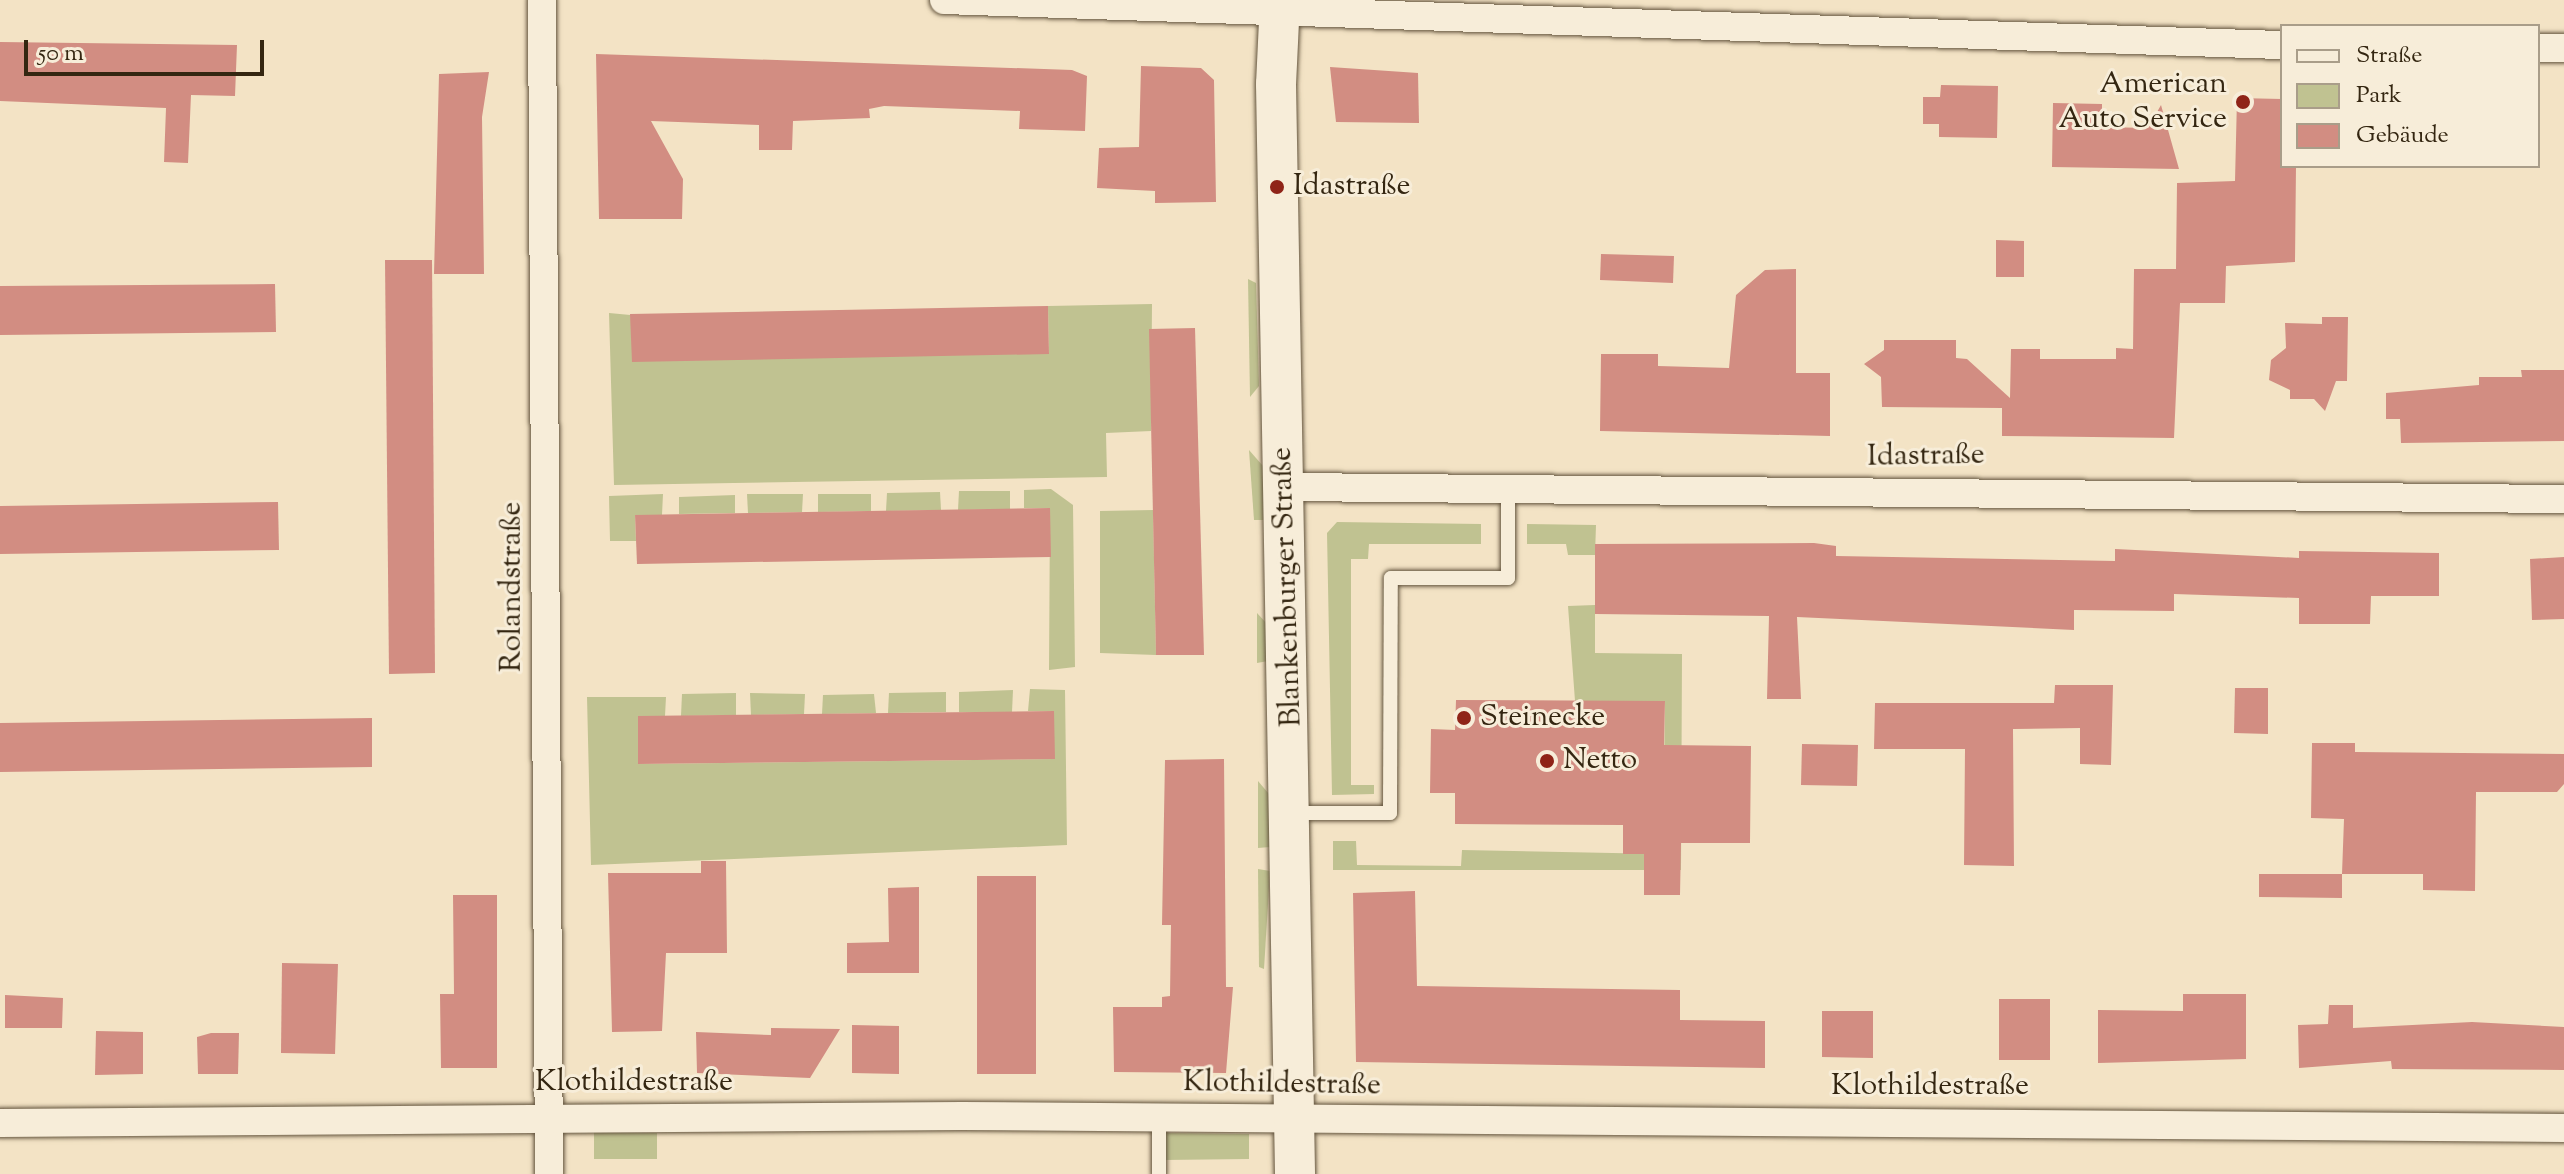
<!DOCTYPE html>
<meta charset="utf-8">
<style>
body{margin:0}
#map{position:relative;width:2564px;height:1174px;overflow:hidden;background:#f3e3c5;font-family:"Sorts Mill Goudy",serif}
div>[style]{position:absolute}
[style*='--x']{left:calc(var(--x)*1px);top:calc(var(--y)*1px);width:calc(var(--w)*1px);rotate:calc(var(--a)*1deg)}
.green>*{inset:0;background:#c0c291}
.building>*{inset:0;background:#d28d82}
.roads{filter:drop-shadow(0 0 2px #64553e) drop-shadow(0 0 2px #64553e)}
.service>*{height:14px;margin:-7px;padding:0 7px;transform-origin:7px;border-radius:7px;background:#f7edd9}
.minor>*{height:28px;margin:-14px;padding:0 14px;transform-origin:14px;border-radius:14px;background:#f7edd9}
.secondary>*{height:40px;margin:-20px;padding:0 20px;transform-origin:20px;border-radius:20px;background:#f7edd9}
.dots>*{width:22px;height:22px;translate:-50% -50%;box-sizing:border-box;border:4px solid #f7edd9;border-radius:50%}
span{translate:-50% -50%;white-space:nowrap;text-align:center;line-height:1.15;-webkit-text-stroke:6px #f7edd9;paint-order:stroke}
.poi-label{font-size:30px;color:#342611}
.right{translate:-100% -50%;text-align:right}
.left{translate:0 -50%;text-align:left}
.street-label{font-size:30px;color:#342611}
.legend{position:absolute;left:2280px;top:24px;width:260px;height:144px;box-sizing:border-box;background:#f7edd9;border:2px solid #a99d89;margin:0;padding:10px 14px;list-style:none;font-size:24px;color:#342611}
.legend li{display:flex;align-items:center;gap:16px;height:40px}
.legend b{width:40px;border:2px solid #a99d89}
.scale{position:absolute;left:24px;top:40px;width:240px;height:36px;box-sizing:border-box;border:4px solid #342611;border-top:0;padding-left:10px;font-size:24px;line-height:28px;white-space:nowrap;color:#342611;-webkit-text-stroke:6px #f7edd9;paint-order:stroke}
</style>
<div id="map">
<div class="green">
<i style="clip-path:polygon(1248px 279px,1256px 283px,1259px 386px,1250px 397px)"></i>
<i style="clip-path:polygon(1152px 304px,1151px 431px,1106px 433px,1107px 477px,614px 485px,609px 313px,1049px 354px,1048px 306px)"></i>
<i style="clip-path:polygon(1249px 450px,1263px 466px,1267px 520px,1254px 520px)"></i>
<i style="clip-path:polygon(1051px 489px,1073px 505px,1075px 667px,1049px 670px,1050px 508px,1024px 508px,1024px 490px)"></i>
<i style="clip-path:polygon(959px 491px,1010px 491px,1010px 509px,958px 510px)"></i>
<i style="clip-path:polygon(940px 492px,941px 510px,886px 511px,887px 493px)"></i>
<i style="clip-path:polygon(663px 494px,662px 515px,635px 515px,636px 541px,610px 541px,609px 496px)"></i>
<i style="clip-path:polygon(747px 494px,803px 494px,802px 512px,748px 513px)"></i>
<i style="clip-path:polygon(818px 494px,871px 494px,871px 511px,818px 512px)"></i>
<i style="clip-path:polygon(735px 495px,735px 513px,679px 514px,679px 497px)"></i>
<i style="clip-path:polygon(1153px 510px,1156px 655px,1100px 653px,1100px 511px)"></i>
<i style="clip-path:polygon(1337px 522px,1481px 524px,1481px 544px,1369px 544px,1368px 559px,1351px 559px,1351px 785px,1374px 785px,1374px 794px,1332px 795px,1327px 533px)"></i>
<i style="clip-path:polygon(1527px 524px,1596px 525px,1595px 555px,1568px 555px,1566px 544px,1527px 544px)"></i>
<i style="clip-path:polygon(1595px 605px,1595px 653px,1682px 654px,1681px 870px,1333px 870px,1333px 841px,1356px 841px,1357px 865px,1461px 866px,1462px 850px,1663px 854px,1665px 702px,1575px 701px,1568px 606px)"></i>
<i style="clip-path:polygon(1257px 613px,1268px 625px,1268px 661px,1257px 663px)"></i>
<i style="clip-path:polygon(1030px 689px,1065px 690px,1067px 845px,591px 865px,587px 697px,666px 697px,665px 716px,639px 764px,1054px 759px,1054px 711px,1028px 711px)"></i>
<i style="clip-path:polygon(1013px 690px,1012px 712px,959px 712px,959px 692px)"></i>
<i style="clip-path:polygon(946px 692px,946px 712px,888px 713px,889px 693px)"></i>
<i style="clip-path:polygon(736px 693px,736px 715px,681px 716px,682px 694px)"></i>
<i style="clip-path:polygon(750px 693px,805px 694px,804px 714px,751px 715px)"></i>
<i style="clip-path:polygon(874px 694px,876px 713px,822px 714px,823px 695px)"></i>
<i style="clip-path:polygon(1258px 781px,1269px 794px,1270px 847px,1258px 848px)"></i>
<i style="clip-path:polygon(1258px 869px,1270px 871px,1264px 969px,1259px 967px)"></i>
<i style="clip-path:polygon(594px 1132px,657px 1133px,657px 1159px,594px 1159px)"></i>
<i style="clip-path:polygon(1163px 1133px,1249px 1134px,1249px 1159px,1164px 1160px)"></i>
</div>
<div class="building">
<i style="clip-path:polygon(0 42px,237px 45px,235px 96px,191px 95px,188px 163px,164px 162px,166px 108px,0 101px)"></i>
<i style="clip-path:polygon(596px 54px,1072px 70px,1087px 76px,1085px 131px,1019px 129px,1020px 111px,884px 106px,869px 109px,870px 118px,793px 121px,792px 150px,759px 150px,759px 125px,651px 121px,683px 179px,682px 219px,599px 219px)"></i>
<i style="clip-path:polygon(1141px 66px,1201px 68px,1214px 80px,1216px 202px,1155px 203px,1155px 191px,1097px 188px,1099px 148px,1139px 147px)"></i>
<i style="clip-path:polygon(1330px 67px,1418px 73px,1419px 123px,1336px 122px)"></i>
<i style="clip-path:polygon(489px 72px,482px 117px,484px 274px,434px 274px,439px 74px)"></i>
<i style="clip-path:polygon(1941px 85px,1998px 86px,1997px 138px,1939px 137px,1939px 124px,1923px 124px,1923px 97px,1940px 97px)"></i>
<i style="clip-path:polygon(2237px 98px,2282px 99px,2282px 166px,2296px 166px,2295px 262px,2226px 266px,2225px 303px,2180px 303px,2174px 438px,2002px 436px,2002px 408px,1882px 407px,1881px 377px,1864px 364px,1884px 350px,1884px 340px,1956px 340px,1956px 358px,1967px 359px,2010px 398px,2011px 349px,2040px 349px,2040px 359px,2116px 359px,2116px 348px,2133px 349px,2134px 269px,2176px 269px,2177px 183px,2235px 181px)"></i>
<i style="clip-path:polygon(2053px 103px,2102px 104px,2102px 127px,2148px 128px,2161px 105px,2179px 169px,2052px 167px)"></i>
<i style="clip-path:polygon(1996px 240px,2024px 241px,2024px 277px,1996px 277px)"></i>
<i style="clip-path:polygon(1601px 254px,1674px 256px,1673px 283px,1600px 280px)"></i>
<i style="clip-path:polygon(385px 260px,432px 260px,435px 673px,389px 674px)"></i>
<i style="clip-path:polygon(1796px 269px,1796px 373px,1830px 373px,1830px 436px,1600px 431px,1601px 354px,1658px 354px,1658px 366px,1729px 368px,1736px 295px,1765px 270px)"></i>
<i style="clip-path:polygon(275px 284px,276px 332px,0 335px,0 286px)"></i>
<i style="clip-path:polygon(1048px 306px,1049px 354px,632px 362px,630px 314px)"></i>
<i style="clip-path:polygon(2322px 317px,2348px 317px,2347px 381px,2336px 381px,2325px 411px,2314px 399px,2290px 399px,2290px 390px,2269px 380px,2271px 360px,2286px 348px,2285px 323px,2322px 324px)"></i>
<i style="clip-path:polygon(1195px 328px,1204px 655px,1156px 655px,1149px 329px)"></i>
<i style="clip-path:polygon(2521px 370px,2564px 370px,2564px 441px,2401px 443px,2400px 419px,2386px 419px,2386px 393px,2479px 385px,2479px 377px,2522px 377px)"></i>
<i style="clip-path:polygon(278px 502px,279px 550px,0 554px,0 506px)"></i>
<i style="clip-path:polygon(1050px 508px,1051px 557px,637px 564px,635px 515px)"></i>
<i style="clip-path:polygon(1814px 543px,1836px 546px,1836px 556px,2115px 561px,2115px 549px,2299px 558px,2299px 551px,2439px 553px,2439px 596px,2371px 596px,2370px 624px,2299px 624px,2299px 598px,2174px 594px,2174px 611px,2074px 610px,2074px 630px,1797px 617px,1801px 699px,1767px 699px,1769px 616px,1595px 614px,1595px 544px)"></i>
<i style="clip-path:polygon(2564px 557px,2564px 619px,2532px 620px,2530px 559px)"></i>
<i style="clip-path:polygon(2055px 685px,2113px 685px,2111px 765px,2080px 764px,2080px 728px,2013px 729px,2014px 866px,1964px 865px,1965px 749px,1874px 749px,1875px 703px,2054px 703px)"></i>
<i style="clip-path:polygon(2235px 688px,2268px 688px,2268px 734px,2234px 733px)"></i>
<i style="clip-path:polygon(1456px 700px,1665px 701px,1664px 745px,1751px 746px,1750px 843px,1681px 843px,1680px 895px,1644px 895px,1644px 854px,1623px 854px,1623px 825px,1455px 824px,1455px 793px,1430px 793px,1431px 729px,1455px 730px)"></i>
<i style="clip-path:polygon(1054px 711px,1055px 759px,638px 764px,638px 716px)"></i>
<i style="clip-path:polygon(372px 718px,372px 767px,0 772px,0 723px)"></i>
<i style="clip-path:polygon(2312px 743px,2355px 743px,2355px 752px,2564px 754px,2564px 784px,2557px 792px,2476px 792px,2475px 891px,2423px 890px,2423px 874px,2342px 874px,2344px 819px,2311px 818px)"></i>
<i style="clip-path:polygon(1802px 744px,1858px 745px,1857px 786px,1801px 785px)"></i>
<i style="clip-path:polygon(1224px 759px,1226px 987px,1233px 987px,1226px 1073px,1114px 1072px,1113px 1007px,1162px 1007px,1162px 997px,1170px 996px,1171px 925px,1162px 925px,1165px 760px)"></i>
<i style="clip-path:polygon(701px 861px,726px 861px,727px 953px,666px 953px,662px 1031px,612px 1032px,608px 873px,701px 873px)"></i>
<i style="clip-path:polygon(2259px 874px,2342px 874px,2342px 898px,2259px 897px)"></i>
<i style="clip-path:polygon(977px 876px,1036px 876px,1036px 1074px,977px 1074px)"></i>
<i style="clip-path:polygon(919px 887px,919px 973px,847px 973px,847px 943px,889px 942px,888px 888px)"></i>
<i style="clip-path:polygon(1415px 891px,1417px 986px,1680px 990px,1680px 1020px,1765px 1021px,1765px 1068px,1356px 1062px,1353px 893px)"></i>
<i style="clip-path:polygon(453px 895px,497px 895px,497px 1068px,441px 1068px,440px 994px,454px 994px)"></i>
<i style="clip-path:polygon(282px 963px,338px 964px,335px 1054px,281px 1053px)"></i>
<i style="clip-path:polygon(2183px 994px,2246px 994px,2246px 1059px,2098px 1063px,2098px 1010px,2183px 1011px)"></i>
<i style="clip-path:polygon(5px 995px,63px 998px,62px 1028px,5px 1028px)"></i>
<i style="clip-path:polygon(1999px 999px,2050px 999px,2050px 1060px,1999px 1060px)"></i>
<i style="clip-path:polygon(2329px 1005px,2353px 1005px,2353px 1028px,2472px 1022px,2564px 1027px,2564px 1070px,2392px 1069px,2391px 1061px,2299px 1068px,2298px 1025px,2328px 1024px)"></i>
<i style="clip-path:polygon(1822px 1011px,1873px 1011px,1873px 1058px,1822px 1057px)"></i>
<i style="clip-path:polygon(852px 1025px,899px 1026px,899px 1074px,852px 1073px)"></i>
<i style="clip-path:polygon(771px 1028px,840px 1029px,810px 1078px,697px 1073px,696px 1032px,771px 1035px)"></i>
<i style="clip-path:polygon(96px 1031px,143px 1032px,143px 1074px,95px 1075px)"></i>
<i style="clip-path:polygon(211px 1033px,239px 1033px,238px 1074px,198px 1074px,197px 1037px)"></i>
</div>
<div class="roads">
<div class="service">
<i style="--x:1292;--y:813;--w:98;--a:0"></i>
<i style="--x:1390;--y:813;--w:235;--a:-89.8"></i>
<i style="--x:1391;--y:578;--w:117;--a:0"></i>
<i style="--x:1508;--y:578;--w:90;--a:-90"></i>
<i style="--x:1159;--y:1174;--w:56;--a:-90"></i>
</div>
<div class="minor">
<i style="--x:542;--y:0;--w:1174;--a:89.66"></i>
<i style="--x:944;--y:0;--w:1339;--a:1.93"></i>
<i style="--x:2538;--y:48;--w:26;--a:0"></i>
<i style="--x:1288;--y:487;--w:1276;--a:0.54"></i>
<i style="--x:0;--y:1123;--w:962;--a:-0.42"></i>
<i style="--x:962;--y:1116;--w:1602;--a:0.43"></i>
</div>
<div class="secondary">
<i style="--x:1280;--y:0;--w:84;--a:92.7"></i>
<i style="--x:1276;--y:84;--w:1090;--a:89"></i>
</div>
</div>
<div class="dots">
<i style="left:2243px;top:102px;background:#8f2418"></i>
<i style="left:1277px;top:187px;background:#8f2418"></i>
<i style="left:1464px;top:718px;background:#8f2418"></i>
<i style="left:1547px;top:761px;background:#8f2418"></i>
</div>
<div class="poi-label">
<span class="right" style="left:2227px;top:102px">American<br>Auto Service</span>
<span class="left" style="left:1293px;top:187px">Idastraße</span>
<span class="left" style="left:1480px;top:718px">Steinecke</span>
<span class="left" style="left:1563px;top:761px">Netto</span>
</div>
<div class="street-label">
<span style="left:1926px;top:457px;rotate:-1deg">Idastraße</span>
<span style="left:513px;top:587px;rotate:-90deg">Rolandstraße</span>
<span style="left:1288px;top:587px;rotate:-92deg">Blankenburger Straße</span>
<span style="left:634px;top:1083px">Klothildestraße</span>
<span style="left:1282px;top:1085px;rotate:1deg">Klothildestraße</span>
<span style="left:1930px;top:1087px">Klothildestraße</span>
</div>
<ul class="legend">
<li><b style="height:10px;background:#f7edd9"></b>Straße</li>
<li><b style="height:22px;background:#c0c291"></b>Park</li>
<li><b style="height:22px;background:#d28d82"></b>Gebäude</li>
</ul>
<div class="scale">50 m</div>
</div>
